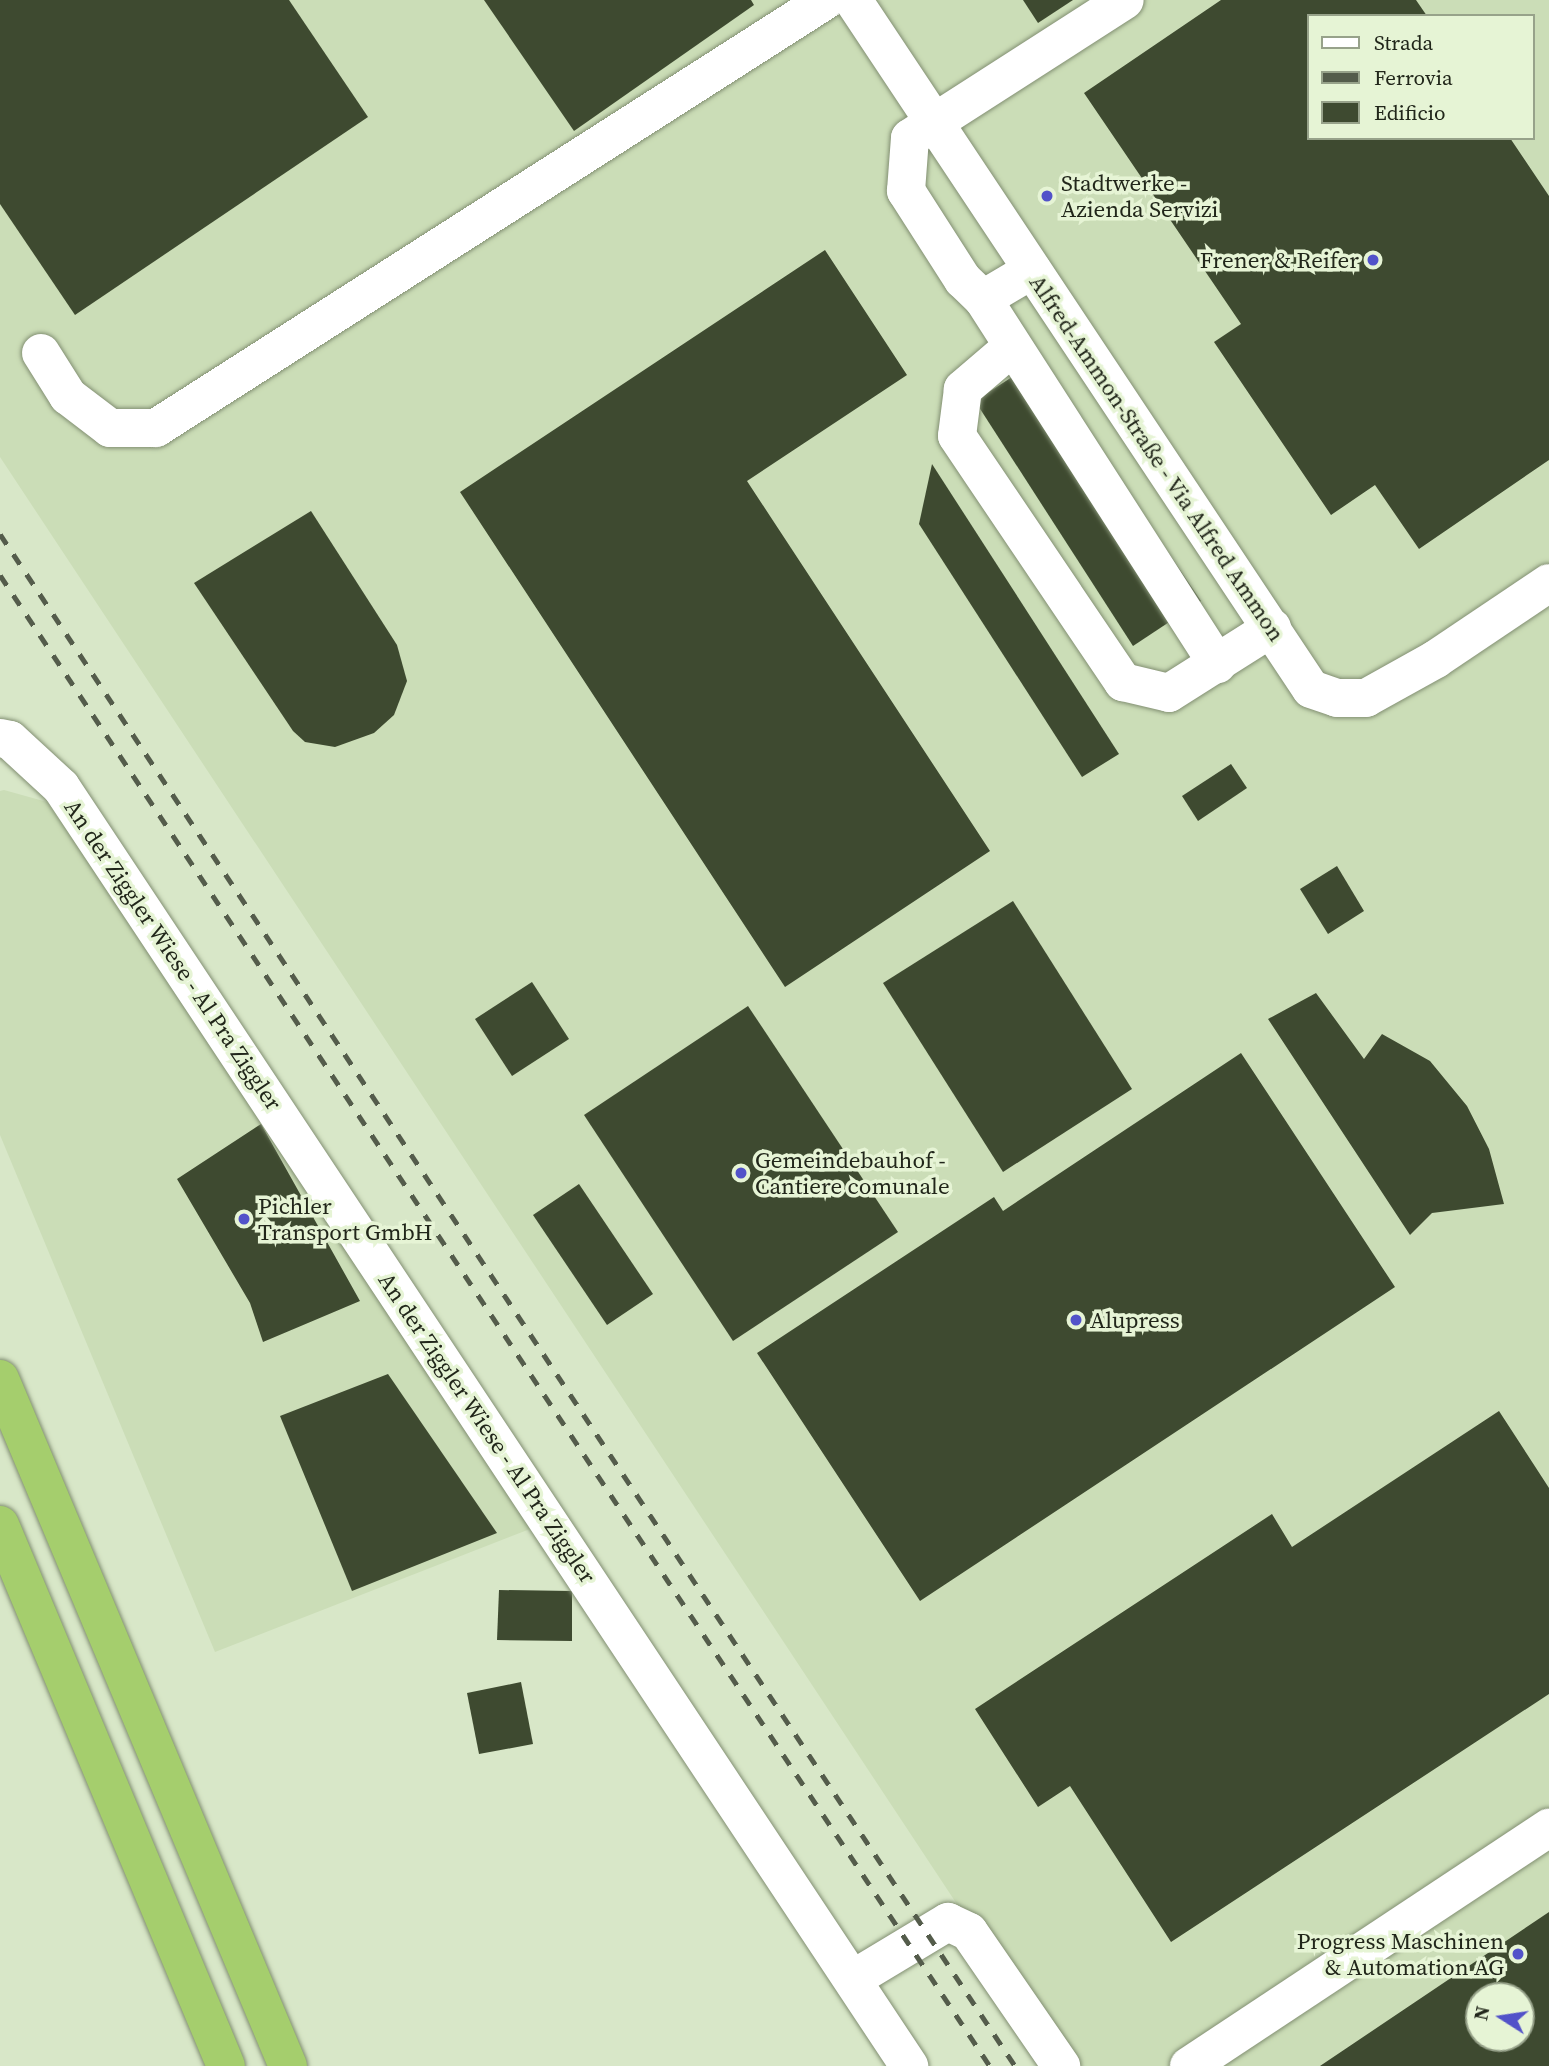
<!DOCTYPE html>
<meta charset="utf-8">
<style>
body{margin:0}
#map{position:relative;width:1549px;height:2066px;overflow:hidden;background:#d8e7c8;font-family:"Source Serif 4",serif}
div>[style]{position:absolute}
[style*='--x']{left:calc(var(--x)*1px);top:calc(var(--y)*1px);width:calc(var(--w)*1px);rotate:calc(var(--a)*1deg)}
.built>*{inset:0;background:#cbddb7}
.building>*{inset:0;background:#3e4a30}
.roads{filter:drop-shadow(0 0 2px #828f72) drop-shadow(0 0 2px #828f72)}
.minor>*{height:38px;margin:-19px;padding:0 19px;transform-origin:19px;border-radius:19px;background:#fff}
.highway>*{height:38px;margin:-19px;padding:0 19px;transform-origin:19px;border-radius:19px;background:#a5ce6d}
.rail>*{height:5px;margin-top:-2.5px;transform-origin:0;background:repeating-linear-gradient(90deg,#545c4b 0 12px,transparent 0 24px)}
.dots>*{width:19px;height:19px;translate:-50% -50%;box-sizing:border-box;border:4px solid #e6f4d5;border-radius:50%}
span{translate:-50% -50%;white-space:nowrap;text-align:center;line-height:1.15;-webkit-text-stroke:7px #e6f4d5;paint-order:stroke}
.poi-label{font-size:23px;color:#21261a}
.left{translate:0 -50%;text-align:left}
.right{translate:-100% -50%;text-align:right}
.street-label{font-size:23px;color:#21261a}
.legend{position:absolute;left:1307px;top:14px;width:228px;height:126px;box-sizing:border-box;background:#e6f4d5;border:2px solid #97a28a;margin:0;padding:9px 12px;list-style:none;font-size:21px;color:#21261a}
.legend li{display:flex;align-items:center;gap:14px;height:35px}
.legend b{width:35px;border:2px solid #97a28a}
.north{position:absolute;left:1465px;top:1982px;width:70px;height:70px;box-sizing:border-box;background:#e6f4d5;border:2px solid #97a28a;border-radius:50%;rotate:282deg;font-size:19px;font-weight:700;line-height:28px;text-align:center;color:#21261a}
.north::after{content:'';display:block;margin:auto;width:24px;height:32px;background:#5252c9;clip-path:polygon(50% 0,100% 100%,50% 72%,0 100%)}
</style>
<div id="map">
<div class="built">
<i style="clip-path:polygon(evenodd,0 0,1549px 0,1549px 2066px,1064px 2066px,0 457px,0 0,1309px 16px,1533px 16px,1533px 138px,1309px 138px,1309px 16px,0 0,1479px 1996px,1521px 1996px,1521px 2038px,1479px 2038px,1479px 1996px)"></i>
<i style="clip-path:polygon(4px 790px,47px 802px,295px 1158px,530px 1529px,215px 1652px,0 1135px,0 791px)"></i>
</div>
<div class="building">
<i style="clip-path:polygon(0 0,289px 0,368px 117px,75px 315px,0 204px)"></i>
<i style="clip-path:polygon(484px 0,751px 0,754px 5px,574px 131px)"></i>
<i style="clip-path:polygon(1023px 0,1073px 0,1038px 23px)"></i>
<i style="clip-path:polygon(1221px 0,1416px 0,1427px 16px,1309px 16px,1309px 138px,1510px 138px,1549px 196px,1549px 460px,1419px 549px,1375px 485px,1331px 515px,1214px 342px,1241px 324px,1084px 93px)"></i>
<i style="clip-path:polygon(825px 250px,907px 375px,747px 481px,990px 851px,785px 987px,460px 492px)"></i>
<i style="clip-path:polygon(1012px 377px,1064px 399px,1201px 601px,1133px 646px,975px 401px)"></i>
<i style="clip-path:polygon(932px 464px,1119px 754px,1082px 777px,919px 524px)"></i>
<i style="clip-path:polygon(311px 511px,397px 645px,407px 681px,394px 715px,374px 733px,335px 747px,305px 742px,293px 731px,194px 583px)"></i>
<i style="clip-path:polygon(1231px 764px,1247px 788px,1198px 821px,1182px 796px)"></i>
<i style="clip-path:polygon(1337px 866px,1364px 911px,1328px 934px,1300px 889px)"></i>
<i style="clip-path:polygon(1013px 901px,1132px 1089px,1003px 1172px,883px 983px)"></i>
<i style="clip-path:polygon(532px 982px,569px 1039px,512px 1076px,475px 1019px)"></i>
<i style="clip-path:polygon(1316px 993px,1364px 1059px,1382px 1034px,1430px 1061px,1467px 1106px,1489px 1149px,1504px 1204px,1432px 1213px,1410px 1235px,1268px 1019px)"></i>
<i style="clip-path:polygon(748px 1006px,898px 1232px,733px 1341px,584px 1115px)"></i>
<i style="clip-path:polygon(1241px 1053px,1395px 1287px,920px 1601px,757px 1353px,994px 1197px,1003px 1211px)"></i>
<i style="clip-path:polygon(261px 1124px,360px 1301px,263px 1342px,250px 1303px,177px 1179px)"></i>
<i style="clip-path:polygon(579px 1184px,653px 1294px,607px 1325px,533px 1215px)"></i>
<i style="clip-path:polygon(388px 1374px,497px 1533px,352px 1591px,280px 1416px)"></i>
<i style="clip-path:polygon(1499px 1411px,1549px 1488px,1549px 1694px,1171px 1942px,1070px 1786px,1038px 1807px,975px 1709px,1272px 1514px,1292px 1547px)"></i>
<i style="clip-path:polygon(499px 1590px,572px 1591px,572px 1641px,497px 1640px)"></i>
<i style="clip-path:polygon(521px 1682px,533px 1744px,479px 1754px,467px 1693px)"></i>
<i style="clip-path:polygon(evenodd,1549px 1912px,1549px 2066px,1320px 2066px,1549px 1912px,1479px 1996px,1521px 1996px,1521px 2038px,1479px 2038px,1479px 1996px)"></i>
</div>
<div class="roads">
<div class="minor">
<i style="--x:853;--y:0;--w:827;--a:56.39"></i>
<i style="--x:1311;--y:689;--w:28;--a:19"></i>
<i style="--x:1337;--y:698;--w:29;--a:0"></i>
<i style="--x:1366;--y:698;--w:80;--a:-29.1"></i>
<i style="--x:1436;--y:659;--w:136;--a:-33.9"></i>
<i style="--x:1032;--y:270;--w:57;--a:149.4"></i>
<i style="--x:983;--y:299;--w:28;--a:-136"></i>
<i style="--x:963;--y:280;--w:106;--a:-122.6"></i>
<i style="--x:906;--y:191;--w:53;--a:-85.7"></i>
<i style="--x:910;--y:138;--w:255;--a:-32.7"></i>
<i style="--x:983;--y:299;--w:434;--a:57.3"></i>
<i style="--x:1012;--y:347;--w:65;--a:139.4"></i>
<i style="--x:963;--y:389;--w:47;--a:97.3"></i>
<i style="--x:957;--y:436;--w:297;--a:56"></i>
<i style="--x:1123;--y:682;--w:47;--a:13.4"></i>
<i style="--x:1169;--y:693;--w:122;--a:-32.3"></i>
<i style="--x:41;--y:353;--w:51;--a:57.9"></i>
<i style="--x:68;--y:396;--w:53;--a:37.3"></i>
<i style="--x:110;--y:428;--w:46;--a:0"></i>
<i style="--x:156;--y:428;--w:795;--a:-32.57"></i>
<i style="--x:0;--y:738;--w:10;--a:11"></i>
<i style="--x:10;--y:740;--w:69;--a:42.7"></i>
<i style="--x:61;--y:787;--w:1535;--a:56.45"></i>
<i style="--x:853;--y:1979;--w:111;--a:-31"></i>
<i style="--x:948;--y:1922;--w:23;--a:25"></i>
<i style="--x:969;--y:1932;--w:163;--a:55.5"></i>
<i style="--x:1189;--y:2066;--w:432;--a:-33.5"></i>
</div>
<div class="highway">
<i style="--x:0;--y:1379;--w:745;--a:67.26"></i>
<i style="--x:0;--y:1525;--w:586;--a:67.33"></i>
</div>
</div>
<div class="rail">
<i style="--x:0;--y:534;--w:1838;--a:56.47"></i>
<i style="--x:0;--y:575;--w:1790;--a:56.42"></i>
</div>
<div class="dots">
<i style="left:1047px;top:196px;background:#5252c9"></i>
<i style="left:1373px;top:260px;background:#5252c9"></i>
<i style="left:741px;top:1173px;background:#5252c9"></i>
<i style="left:244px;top:1219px;background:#5252c9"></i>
<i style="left:1076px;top:1320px;background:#5252c9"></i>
<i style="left:1518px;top:1954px;background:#5252c9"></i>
</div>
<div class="poi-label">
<span class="left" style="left:1061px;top:196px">Stadtwerke -<br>Azienda Servizi</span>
<span class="right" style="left:1359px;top:260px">Frener &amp; Reifer</span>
<span class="left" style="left:755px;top:1173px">Gemeindebauhof -<br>Cantiere comunale</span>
<span class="left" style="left:258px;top:1219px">Pichler<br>Transport GmbH</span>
<span class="left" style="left:1090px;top:1320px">Alupress</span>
<span class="right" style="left:1504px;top:1954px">Progress Maschinen<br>&amp; Automation AG</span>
</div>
<div class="street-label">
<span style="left:1157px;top:458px;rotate:56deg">Alfred-Ammon-Straße - Via Alfred Ammon</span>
<span style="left:173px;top:955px;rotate:56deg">An der Ziggler Wiese - Al Pra Ziggler</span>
<span style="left:487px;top:1428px;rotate:56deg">An der Ziggler Wiese - Al Pra Ziggler</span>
</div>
<ul class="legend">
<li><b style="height:9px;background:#fff"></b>Strada</li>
<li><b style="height:9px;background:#545c4b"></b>Ferrovia</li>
<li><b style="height:19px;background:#3e4a30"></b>Edificio</li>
</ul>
<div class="north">N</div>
</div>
